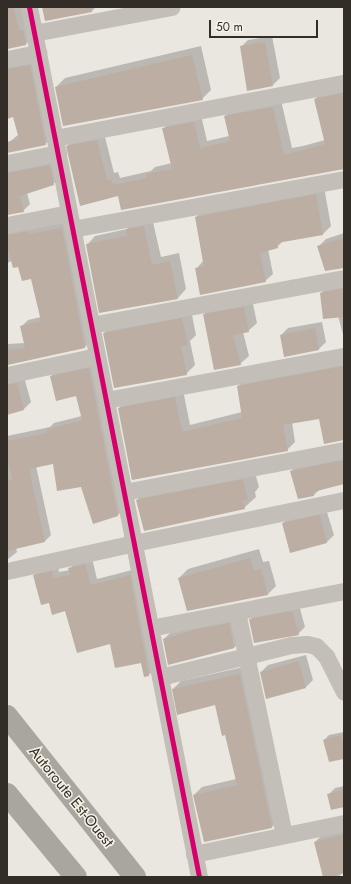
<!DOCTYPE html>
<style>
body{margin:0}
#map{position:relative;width:351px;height:884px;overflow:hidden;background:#eae7e0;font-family:Jost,sans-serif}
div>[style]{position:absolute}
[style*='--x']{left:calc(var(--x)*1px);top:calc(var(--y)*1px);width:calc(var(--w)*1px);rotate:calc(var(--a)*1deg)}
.shadow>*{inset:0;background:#0003}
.building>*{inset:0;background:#bcaea3}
.minor>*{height:17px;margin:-8.5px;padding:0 8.5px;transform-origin:8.5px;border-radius:8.5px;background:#c3beb8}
.highway>*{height:22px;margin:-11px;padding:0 11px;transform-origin:11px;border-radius:11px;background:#a9a59f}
.cycleway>*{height:5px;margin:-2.5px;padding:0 2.5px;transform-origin:2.5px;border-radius:2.5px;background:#d6006c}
span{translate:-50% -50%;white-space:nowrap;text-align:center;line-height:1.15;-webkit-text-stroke:3px #f7f2e7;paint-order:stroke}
.street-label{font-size:15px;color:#332d27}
.frame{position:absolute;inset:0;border:8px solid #332d27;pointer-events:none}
.scale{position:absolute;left:209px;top:20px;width:109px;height:18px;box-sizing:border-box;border:2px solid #332d27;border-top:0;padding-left:5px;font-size:12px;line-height:14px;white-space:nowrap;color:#332d27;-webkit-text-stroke:3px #f7f2e7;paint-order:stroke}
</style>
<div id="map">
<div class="shadow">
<i style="clip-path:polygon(7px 7px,23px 7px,34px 36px,26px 44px,7px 49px)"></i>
<i style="clip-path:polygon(43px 7px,96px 7px,92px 11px,46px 20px)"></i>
<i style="clip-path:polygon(272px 36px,280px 78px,273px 85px,241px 47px,248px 40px)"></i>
<i style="clip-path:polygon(201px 46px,211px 90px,202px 99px,56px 87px,65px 78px)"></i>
<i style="clip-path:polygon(7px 55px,38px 57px,54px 136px,45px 144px,7px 152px,8px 143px,19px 134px,14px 116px,7px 118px)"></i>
<i style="clip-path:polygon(344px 88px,344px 169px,119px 195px,67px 146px,75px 139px,104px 133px,114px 173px,118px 172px,120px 178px,151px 171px,155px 167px,172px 163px,164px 128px,171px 120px,201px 115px,207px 141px,229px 136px,225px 116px,232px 109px,281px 100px,292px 148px,303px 146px,325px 140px,315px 99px,322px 92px)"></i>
<i style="clip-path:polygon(56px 158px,60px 177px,53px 184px,27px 193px,30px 204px,23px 211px,7px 215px,7px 169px)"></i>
<i style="clip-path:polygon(324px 187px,331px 226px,323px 234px,283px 241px,277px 247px,268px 249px,273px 274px,265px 281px,196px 269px,203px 261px,196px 217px,204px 209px)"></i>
<i style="clip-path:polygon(152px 218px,161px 257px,179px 253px,186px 289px,178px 298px,87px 245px,95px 236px,127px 229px,135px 221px)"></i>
<i style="clip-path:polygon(69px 221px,92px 340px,85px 347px,7px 365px,7px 344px,25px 343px,21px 327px,28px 320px,41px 317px,32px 277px,12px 261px,7px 263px,7px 225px)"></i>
<i style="clip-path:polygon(344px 233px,344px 268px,318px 247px,326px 239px)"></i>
<i style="clip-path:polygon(344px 282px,344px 338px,338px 316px,321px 293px,329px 285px)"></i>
<i style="clip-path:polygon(252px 299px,257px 323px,248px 331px,243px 332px,249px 356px,240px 364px,204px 315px,213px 306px)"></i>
<i style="clip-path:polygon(191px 310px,196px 335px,190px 341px,195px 365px,186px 374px,104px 333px,113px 324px)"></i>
<i style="clip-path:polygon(322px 322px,326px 342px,319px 349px,285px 356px,281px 335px,288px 328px)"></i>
<i style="clip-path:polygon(344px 359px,344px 440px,320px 418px,292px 422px,295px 442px,287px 450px,132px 479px,119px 408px,127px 400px,183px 390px,190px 425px,242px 412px,238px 386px,246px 378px)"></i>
<i style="clip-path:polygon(96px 362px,124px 509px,118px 515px,53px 463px,36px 466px,51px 535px,45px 541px,16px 548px,17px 552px,7px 560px,7px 436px,50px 427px,54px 423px,82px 416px,76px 395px,51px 376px,58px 370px)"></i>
<i style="clip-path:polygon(7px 375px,24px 377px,31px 402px,24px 409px,7px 413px)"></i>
<i style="clip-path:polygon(344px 454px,344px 483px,319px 490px,314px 495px,298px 498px,291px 471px,299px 463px)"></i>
<i style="clip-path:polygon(254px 469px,259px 487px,255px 492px,256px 497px,244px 508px,137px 500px,148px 489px)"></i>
<i style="clip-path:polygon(326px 509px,334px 535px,327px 542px,283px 523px,290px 516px)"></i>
<i style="clip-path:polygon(259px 549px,263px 562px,269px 561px,276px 586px,268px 594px,179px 578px,188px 569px)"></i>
<i style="clip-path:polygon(92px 558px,97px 579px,136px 569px,155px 668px,149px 675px,145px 676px,142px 662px,111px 643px,66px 610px,49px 602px,34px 576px,41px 569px,58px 566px,59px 572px,70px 570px,70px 568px,76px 562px)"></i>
<i style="clip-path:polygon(299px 605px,305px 627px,298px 634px,250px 620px,257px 613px)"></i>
<i style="clip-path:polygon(236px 617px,241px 641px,234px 648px,169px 664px,164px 639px,171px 632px)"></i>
<i style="clip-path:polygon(306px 655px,313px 680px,306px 687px,261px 672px,268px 665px)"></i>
<i style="clip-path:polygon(248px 666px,280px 819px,272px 827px,205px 840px,194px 795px,202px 787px,236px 779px,226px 734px,216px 704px,173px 689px,181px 681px)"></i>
<i style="clip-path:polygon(344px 732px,344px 758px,324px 740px,329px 735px)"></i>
<i style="clip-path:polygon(344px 786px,344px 812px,342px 806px,328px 795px,335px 788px)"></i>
<i style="clip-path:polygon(344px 829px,344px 872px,338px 877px,325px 877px,315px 842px,322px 835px)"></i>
</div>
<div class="building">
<i style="clip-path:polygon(7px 7px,13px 7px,20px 31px,23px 30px,26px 45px,7px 49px)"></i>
<i style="clip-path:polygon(42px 7px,91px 7px,92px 12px,45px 21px)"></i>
<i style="clip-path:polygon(265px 42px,273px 86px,247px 91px,240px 46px)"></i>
<i style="clip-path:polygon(192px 55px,203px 100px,63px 126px,55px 87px)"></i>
<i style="clip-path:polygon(30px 65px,46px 145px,7px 153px,7px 142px,19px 139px,13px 117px,7px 119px,7px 69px)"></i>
<i style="clip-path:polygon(344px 93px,344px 169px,121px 210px,118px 196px,80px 206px,66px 146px,97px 140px,107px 180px,111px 179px,113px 185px,147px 178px,146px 174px,172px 169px,162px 128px,194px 122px,200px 148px,230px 141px,224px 116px,273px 107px,284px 155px,325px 144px,314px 99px)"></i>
<i style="clip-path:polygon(50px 165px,54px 185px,20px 196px,24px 212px,7px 215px,7px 173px)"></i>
<i style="clip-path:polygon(316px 194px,323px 235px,277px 243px,278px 248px,260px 253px,266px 282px,200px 295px,195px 268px,204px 267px,195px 217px)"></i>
<i style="clip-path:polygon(144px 226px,152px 265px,170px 261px,178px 299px,99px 313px,86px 244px,127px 236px,126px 229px)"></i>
<i style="clip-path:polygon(62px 228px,85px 348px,7px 365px,7px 350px,25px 348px,20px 326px,41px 321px,31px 279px,22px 281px,18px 267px,13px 268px,7px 245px,7px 235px,28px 231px,29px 234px)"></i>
<i style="clip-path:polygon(344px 238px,344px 268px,325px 271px,317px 246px)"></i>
<i style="clip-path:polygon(344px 288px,344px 317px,323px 319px,320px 293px)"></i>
<i style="clip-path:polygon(244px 307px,249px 332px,233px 335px,241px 365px,214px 370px,203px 314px)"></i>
<i style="clip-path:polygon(182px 318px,188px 345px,181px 346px,187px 375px,114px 388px,103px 333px)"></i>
<i style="clip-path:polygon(315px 328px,319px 350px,284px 357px,280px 335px)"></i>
<i style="clip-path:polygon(344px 366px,344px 440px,324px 444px,319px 419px,283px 425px,288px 451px,132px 480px,118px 408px,175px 397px,182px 432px,242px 418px,237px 386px)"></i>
<i style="clip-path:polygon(89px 368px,118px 516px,93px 524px,81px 487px,57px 491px,53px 464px,29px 469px,45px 542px,7px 551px,7px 480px,12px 479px,7px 456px,7px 441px,47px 433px,46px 430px,82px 420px,76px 396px,56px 401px,50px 376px)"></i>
<i style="clip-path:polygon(17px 383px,24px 410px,7px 415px,7px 385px)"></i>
<i style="clip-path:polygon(344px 460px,344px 484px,313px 492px,314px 496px,298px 499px,290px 471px)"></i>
<i style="clip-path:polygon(243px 479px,248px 500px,243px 501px,245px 509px,144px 531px,136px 500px)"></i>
<i style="clip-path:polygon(320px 515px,327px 543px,290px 553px,282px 523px)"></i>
<i style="clip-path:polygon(250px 558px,254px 571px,261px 569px,268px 595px,187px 611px,178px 578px)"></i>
<i style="clip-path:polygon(85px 564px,91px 585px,130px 575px,149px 676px,144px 677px,141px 663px,115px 668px,110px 644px,77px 653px,65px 611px,52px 615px,49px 603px,41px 605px,33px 575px,52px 571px,53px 578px,70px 575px,68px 568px)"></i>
<i style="clip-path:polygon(292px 611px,299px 635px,254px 643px,249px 619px)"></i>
<i style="clip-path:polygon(229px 623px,234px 648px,168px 665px,163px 639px,193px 630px)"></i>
<i style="clip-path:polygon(299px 661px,306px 688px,266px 699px,260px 672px)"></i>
<i style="clip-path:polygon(240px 674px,272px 828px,204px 842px,193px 795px,237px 785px,225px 735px,222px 736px,215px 705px,177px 715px,172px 689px)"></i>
<i style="clip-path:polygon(341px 735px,344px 749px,344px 759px,329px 762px,323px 740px)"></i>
<i style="clip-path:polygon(344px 790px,344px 807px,331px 810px,327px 794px)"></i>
<i style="clip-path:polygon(344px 834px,344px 873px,336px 875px,336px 877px,323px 877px,314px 842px)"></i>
</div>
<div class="minor">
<i style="--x:29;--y:7;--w:886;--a:78.94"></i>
<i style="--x:34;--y:33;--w:140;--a:-10.7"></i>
<i style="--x:7;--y:59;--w:32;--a:-11"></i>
<i style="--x:55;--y:138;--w:294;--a:-10.8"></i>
<i style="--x:7;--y:163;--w:52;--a:-11.1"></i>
<i style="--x:7;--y:225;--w:63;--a:-11"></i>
<i style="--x:72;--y:229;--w:277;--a:-10.4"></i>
<i style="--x:91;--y:325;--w:257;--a:-10.5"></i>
<i style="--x:7;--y:375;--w:92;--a:-11.9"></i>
<i style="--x:106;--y:400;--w:242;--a:-10.5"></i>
<i style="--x:124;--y:492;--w:224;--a:-10.8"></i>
<i style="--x:7;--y:571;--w:130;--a:-12.4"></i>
<i style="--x:134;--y:543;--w:214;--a:-11.6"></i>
<i style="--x:237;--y:612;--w:228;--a:78.1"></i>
<i style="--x:150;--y:628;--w:197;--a:-10.8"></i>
<i style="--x:160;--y:677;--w:135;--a:-13.7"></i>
<i style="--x:291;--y:645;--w:16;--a:-4"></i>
<i style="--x:307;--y:644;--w:9;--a:13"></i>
<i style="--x:316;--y:646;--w:14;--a:45"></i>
<i style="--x:326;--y:656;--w:40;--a:63.4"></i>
<i style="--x:194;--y:854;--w:153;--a:-11.7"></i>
</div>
<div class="highway">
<i style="--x:7;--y:716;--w:206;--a:51.5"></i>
<i style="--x:7;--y:794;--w:108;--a:50.3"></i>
</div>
<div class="cycleway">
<i style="--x:29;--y:7;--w:886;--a:78.94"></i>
</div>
<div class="street-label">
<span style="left:71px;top:797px;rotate:51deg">Autoroute Est-Ouest</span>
</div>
<div class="frame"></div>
<div class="scale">50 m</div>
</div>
